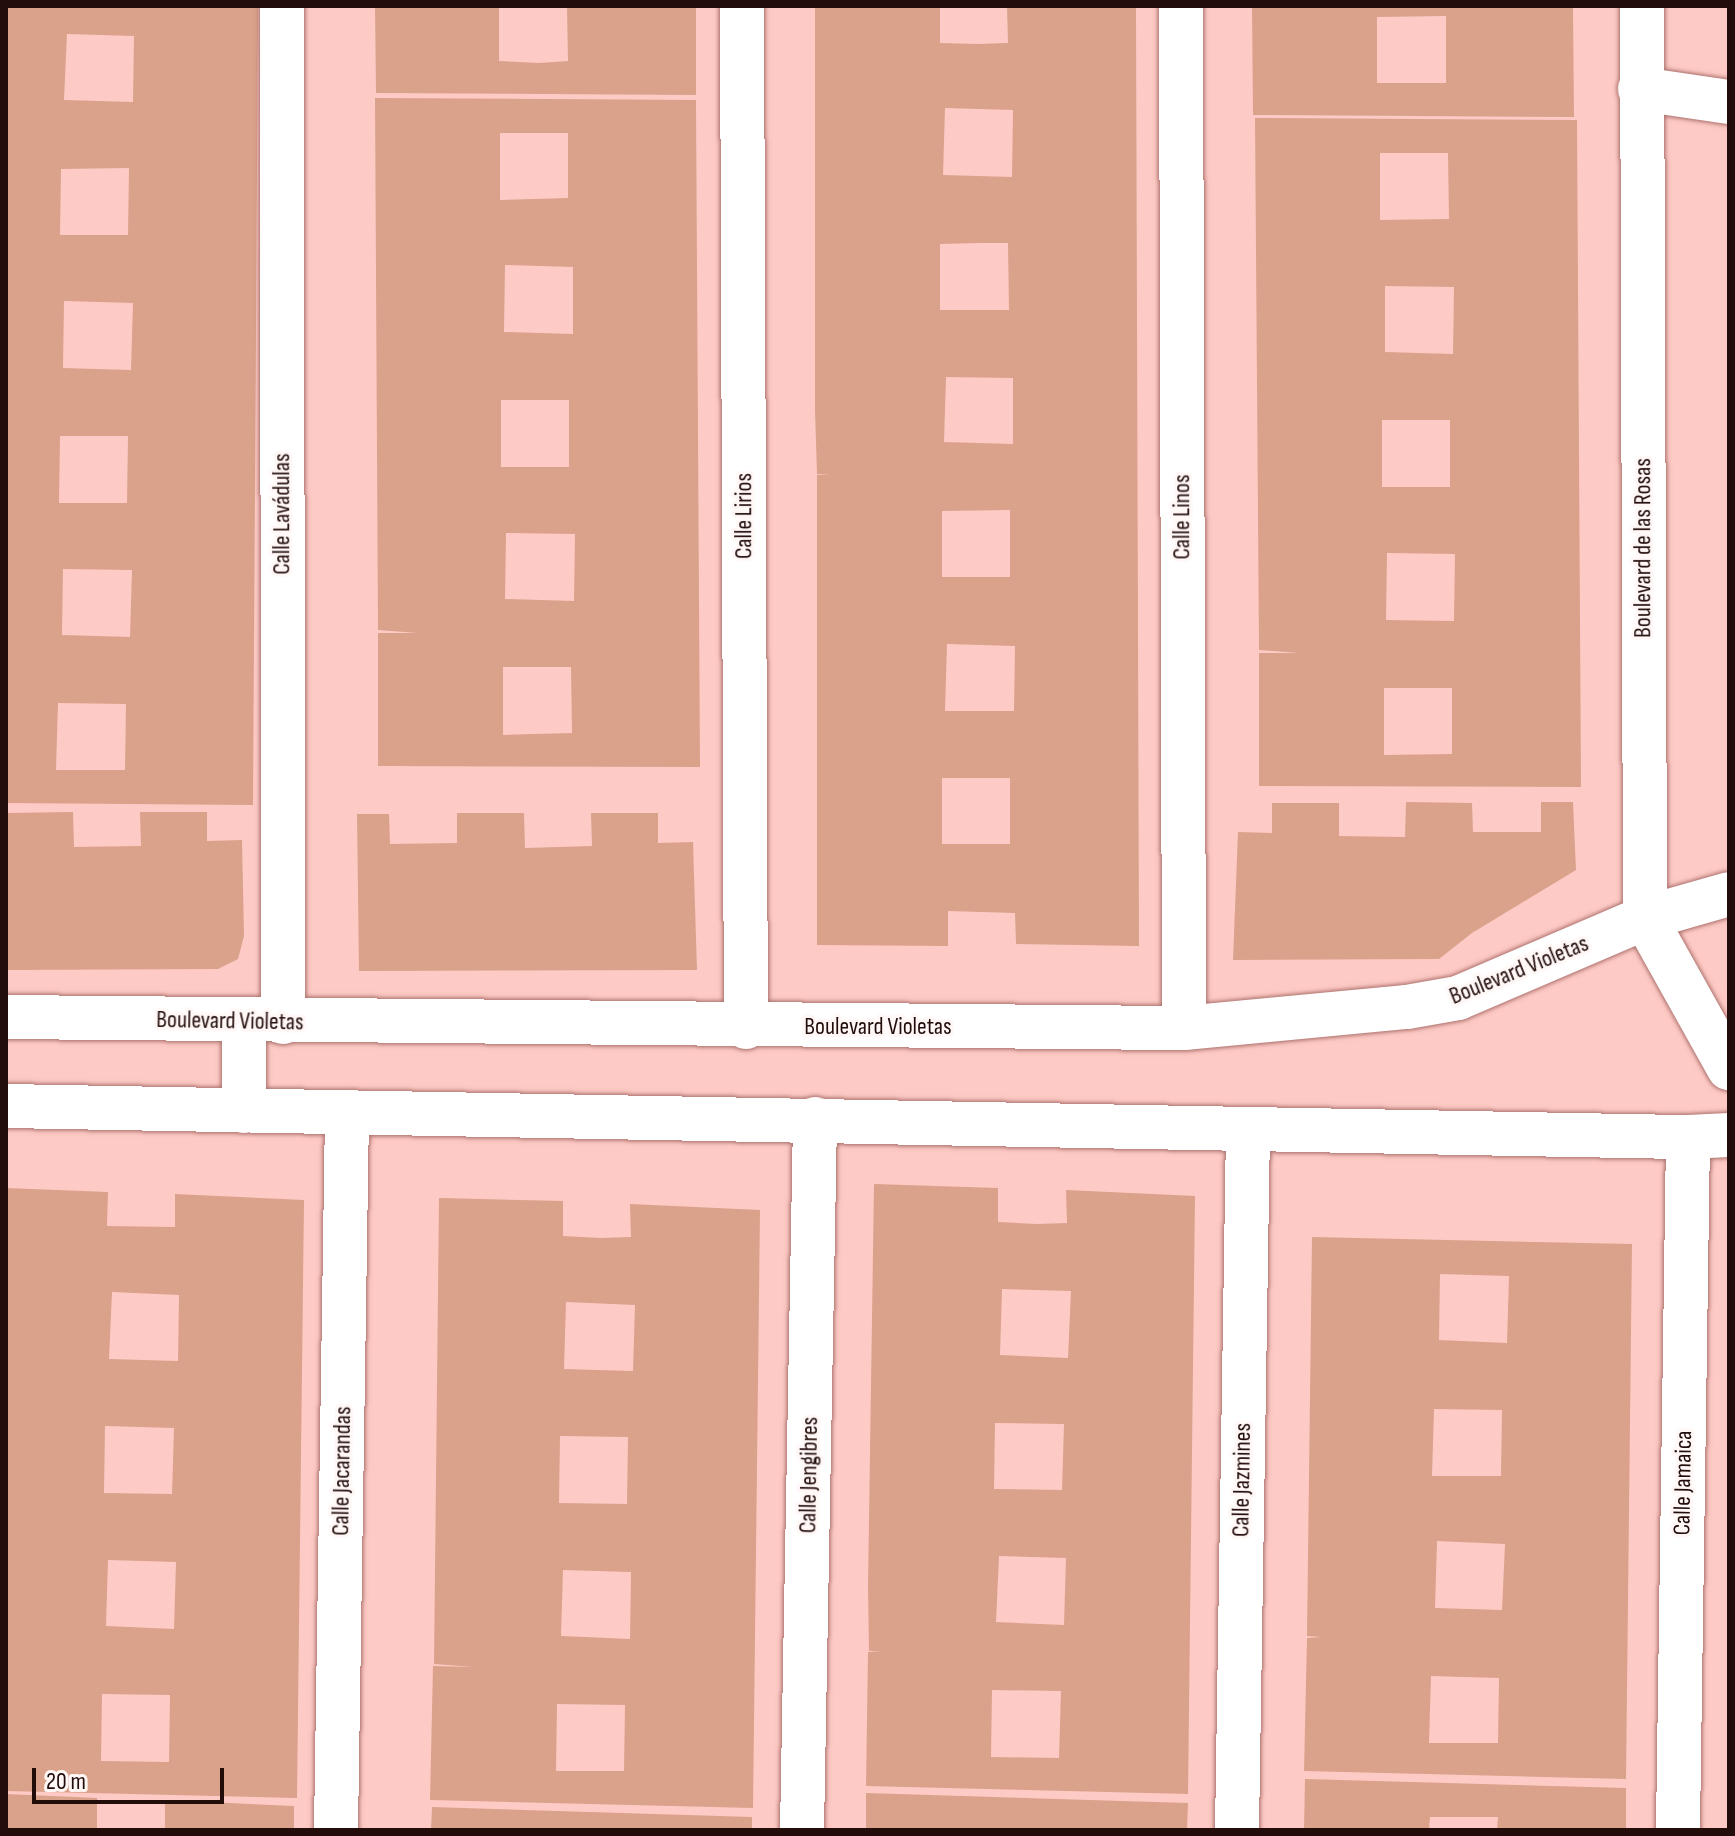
<!DOCTYPE html>
<meta charset="utf-8">
<style>
body{margin:0}
#map{position:relative;width:1735px;height:1836px;overflow:hidden;background:#fecac5;font-family:"Sofia Sans Condensed",sans-serif}
div>[style]{position:absolute}
[style*='--x']{left:calc(var(--x)*1px);top:calc(var(--y)*1px);width:calc(var(--w)*1px);rotate:calc(var(--a)*1deg)}
.building>*{inset:0;background:#daa28a}
.roads{filter:drop-shadow(0 0 2px #ad726e) drop-shadow(0 0 2px #ad726e)}
.minor>*{height:44px;margin:-22px;padding:0 22px;transform-origin:22px;border-radius:22px;background:#fff}
.tertiary>*{height:44px;margin:-22px;padding:0 22px;transform-origin:22px;border-radius:22px;background:#fff}
span{translate:-50% -50%;white-space:nowrap;text-align:center;line-height:1.15;-webkit-text-stroke:7px #fff8f7;paint-order:stroke}
.street-label{font-size:24px;color:#220d0b}
.frame{position:absolute;inset:0;border:8px solid #220d0b;pointer-events:none}
.scale{position:absolute;left:32px;top:1768px;width:192px;height:36px;box-sizing:border-box;border:4px solid #220d0b;border-top:0;padding-left:10px;font-size:24px;line-height:28px;white-space:nowrap;color:#220d0b;-webkit-text-stroke:6px #fff8f7;paint-order:stroke}
</style>
<div id="map">
<div class="building">
<i style="clip-path:polygon(evenodd,6px 6px,258px 6px,253px 805px,6px 803px,6px 6px,67px 34px,134px 36px,133px 102px,64px 100px,67px 34px,6px 6px,129px 168px,128px 235px,60px 235px,61px 169px,129px 168px,6px 6px,64px 301px,133px 303px,131px 370px,63px 368px,64px 301px,6px 6px,60px 436px,128px 436px,127px 503px,59px 503px,60px 436px,6px 6px,63px 569px,132px 570px,130px 637px,62px 635px,63px 569px,6px 6px,58px 703px,126px 704px,125px 770px,56px 770px,58px 703px)"></i>
<i style="clip-path:polygon(375px 6px,499px 6px,499px 61px,539px 63px,568px 61px,567px 6px,696px 6px,696px 95px,376px 93px)"></i>
<i style="clip-path:polygon(evenodd,815px 6px,940px 6px,940px 43px,978px 44px,1008px 43px,1007px 6px,1136px 6px,1139px 946px,1016px 944px,1015px 913px,948px 911px,948px 946px,817px 945px,817px 475px,830px 474px,817px 474px,815px 410px,815px 6px,945px 108px,1013px 110px,1012px 177px,943px 175px,945px 108px,815px 6px,979px 243px,1008px 243px,1009px 310px,940px 310px,940px 244px,979px 243px,815px 6px,946px 377px,1013px 378px,1013px 444px,944px 442px,946px 377px,815px 6px,1010px 510px,1010px 577px,942px 577px,942px 511px,1010px 510px,815px 6px,947px 644px,1015px 646px,1014px 711px,945px 711px,947px 644px,815px 6px,942px 778px,1010px 778px,1010px 844px,942px 844px,942px 778px)"></i>
<i style="clip-path:polygon(evenodd,1252px 6px,1573px 6px,1574px 117px,1253px 115px,1252px 6px,1446px 16px,1446px 83px,1377px 83px,1377px 17px,1446px 16px)"></i>
<i style="clip-path:polygon(evenodd,375px 98px,696px 100px,700px 767px,378px 766px,378px 633px,418px 633px,378px 630px,375px 98px,500px 133px,568px 133px,568px 198px,500px 200px,500px 133px,375px 98px,505px 265px,573px 267px,573px 334px,504px 332px,505px 265px,375px 98px,501px 400px,569px 400px,569px 467px,501px 467px,501px 400px,375px 98px,506px 533px,575px 534px,574px 601px,505px 599px,506px 533px,375px 98px,503px 667px,571px 667px,572px 733px,503px 735px,503px 667px)"></i>
<i style="clip-path:polygon(evenodd,1255px 118px,1577px 120px,1581px 787px,1259px 786px,1259px 653px,1299px 653px,1259px 650px,1255px 118px,1380px 153px,1448px 153px,1449px 219px,1380px 220px,1380px 153px,1255px 118px,1385px 286px,1454px 287px,1453px 354px,1385px 352px,1385px 286px,1255px 118px,1382px 420px,1450px 420px,1450px 487px,1382px 487px,1382px 420px,1255px 118px,1387px 553px,1455px 554px,1454px 621px,1386px 620px,1387px 553px,1255px 118px,1384px 688px,1452px 688px,1452px 754px,1384px 755px,1384px 688px)"></i>
<i style="clip-path:polygon(1406px 802px,1472px 803px,1473px 832px,1541px 832px,1541px 802px,1573px 802px,1576px 870px,1472px 933px,1439px 959px,1233px 960px,1238px 832px,1272px 833px,1272px 803px,1339px 803px,1339px 836px,1405px 837px)"></i>
<i style="clip-path:polygon(73px 812px,74px 847px,141px 846px,140px 812px,207px 812px,207px 841px,242px 840px,244px 936px,238px 959px,218px 969px,6px 970px,7px 813px)"></i>
<i style="clip-path:polygon(457px 813px,524px 813px,525px 848px,592px 846px,591px 813px,658px 813px,658px 843px,693px 842px,697px 970px,359px 971px,357px 814px,389px 814px,390px 844px,457px 843px)"></i>
<i style="clip-path:polygon(evenodd,874px 1184px,998px 1188px,998px 1222px,1037px 1224px,1067px 1223px,1066px 1190px,1195px 1196px,1188px 1794px,866px 1786px,868px 1652px,882px 1652px,869px 1651px,868px 1587px,874px 1184px,1002px 1289px,1071px 1291px,1068px 1358px,1000px 1355px,1002px 1289px,874px 1184px,995px 1423px,1064px 1424px,1062px 1490px,994px 1489px,995px 1423px,874px 1184px,999px 1556px,1066px 1558px,1064px 1625px,996px 1622px,999px 1556px,874px 1184px,992px 1690px,1061px 1691px,1059px 1758px,991px 1757px,992px 1690px)"></i>
<i style="clip-path:polygon(evenodd,6px 1188px,108px 1192px,107px 1226px,175px 1227px,175px 1194px,304px 1200px,297px 1798px,6px 1791px,6px 1188px,112px 1292px,179px 1295px,178px 1361px,109px 1359px,112px 1292px,6px 1188px,105px 1426px,174px 1428px,172px 1494px,104px 1493px,105px 1426px,6px 1188px,108px 1560px,176px 1562px,174px 1629px,106px 1626px,108px 1560px,6px 1188px,102px 1694px,170px 1695px,169px 1762px,101px 1761px,102px 1694px)"></i>
<i style="clip-path:polygon(evenodd,439px 1198px,563px 1201px,563px 1236px,601px 1238px,631px 1237px,630px 1204px,760px 1210px,753px 1808px,430px 1800px,433px 1666px,474px 1667px,434px 1664px,439px 1198px,566px 1302px,635px 1305px,633px 1371px,564px 1369px,566px 1302px,439px 1198px,560px 1436px,628px 1437px,627px 1504px,559px 1503px,560px 1436px,439px 1198px,563px 1570px,631px 1572px,630px 1639px,561px 1636px,563px 1570px,439px 1198px,557px 1704px,625px 1705px,624px 1771px,556px 1771px,557px 1704px)"></i>
<i style="clip-path:polygon(evenodd,1312px 1237px,1632px 1244px,1626px 1779px,1304px 1771px,1307px 1638px,1321px 1637px,1307px 1636px,1312px 1237px,1440px 1274px,1509px 1276px,1507px 1343px,1439px 1340px,1440px 1274px,1312px 1237px,1434px 1409px,1502px 1410px,1501px 1476px,1432px 1476px,1434px 1409px,1312px 1237px,1437px 1541px,1505px 1544px,1502px 1610px,1435px 1608px,1437px 1541px,1312px 1237px,1431px 1676px,1499px 1678px,1498px 1743px,1429px 1743px,1431px 1676px)"></i>
<i style="clip-path:polygon(1305px 1779px,1626px 1788px,1626px 1830px,1497px 1830px,1498px 1817px,1430px 1817px,1429px 1830px,1304px 1830px)"></i>
<i style="clip-path:polygon(866px 1793px,1188px 1803px,1187px 1830px,866px 1830px)"></i>
<i style="clip-path:polygon(6px 1794px,97px 1798px,97px 1830px,6px 1830px)"></i>
<i style="clip-path:polygon(165px 1800px,294px 1806px,294px 1830px,165px 1830px)"></i>
<i style="clip-path:polygon(432px 1807px,752px 1817px,752px 1830px,431px 1830px)"></i>
</div>
<div class="roads">
<div class="minor">
<i style="--x:282;--y:6;--w:1016;--a:89.94"></i>
<i style="--x:742;--y:6;--w:1021;--a:89.78"></i>
<i style="--x:1181;--y:6;--w:1022;--a:89.83"></i>
<i style="--x:1640;--y:89;--w:90;--a:8.3"></i>
<i style="--x:6;--y:1017;--w:1178;--a:0.54"></i>
<i style="--x:1184;--y:1028;--w:224;--a:-5.4"></i>
<i style="--x:1407;--y:1007;--w:52;--a:-10"></i>
<i style="--x:1458;--y:998;--w:203;--a:-23.2"></i>
<i style="--x:1645;--y:918;--w:87;--a:-15.9"></i>
<i style="--x:6;--y:1106;--w:1682;--a:1.06"></i>
<i style="--x:1688;--y:1137;--w:693;--a:90.83"></i>
<i style="--x:244;--y:1111;--w:90;--a:-90"></i>
<i style="--x:336;--y:1830;--w:717;--a:-89.12"></i>
<i style="--x:802;--y:1830;--w:711;--a:-88.95"></i>
<i style="--x:1237;--y:1830;--w:699;--a:-89.1"></i>
</div>
<div class="tertiary">
<i style="--x:1642;--y:6;--w:912;--a:89.81"></i>
<i style="--x:1645;--y:918;--w:172;--a:60.8"></i>
<i style="--x:1688;--y:1137;--w:41;--a:-2.8"></i>
</div>
</div>
<div class="street-label">
<span style="left:282px;top:514px;rotate:-90deg">Calle Lavádulas</span>
<span style="left:744px;top:516px;rotate:-90deg">Calle Lirios</span>
<span style="left:1182px;top:517px;rotate:-90deg">Calle Linos</span>
<span style="left:1643px;top:548px;rotate:-90deg">Boulevard de las Rosas</span>
<span style="left:1519px;top:970px;rotate:-22deg">Boulevard Violetas</span>
<span style="left:230px;top:1021px;rotate:1deg">Boulevard Violetas</span>
<span style="left:878px;top:1027px">Boulevard Violetas</span>
<span style="left:342px;top:1471px;rotate:-89deg">Calle Jacarandas</span>
<span style="left:809px;top:1475px;rotate:-89deg">Calle Jengibres</span>
<span style="left:1242px;top:1480px;rotate:-89deg">Calle Jazmines</span>
<span style="left:1683px;top:1483px;rotate:-89deg">Calle Jamaica</span>
</div>
<div class="frame"></div>
<div class="scale">20 m</div>
</div>
